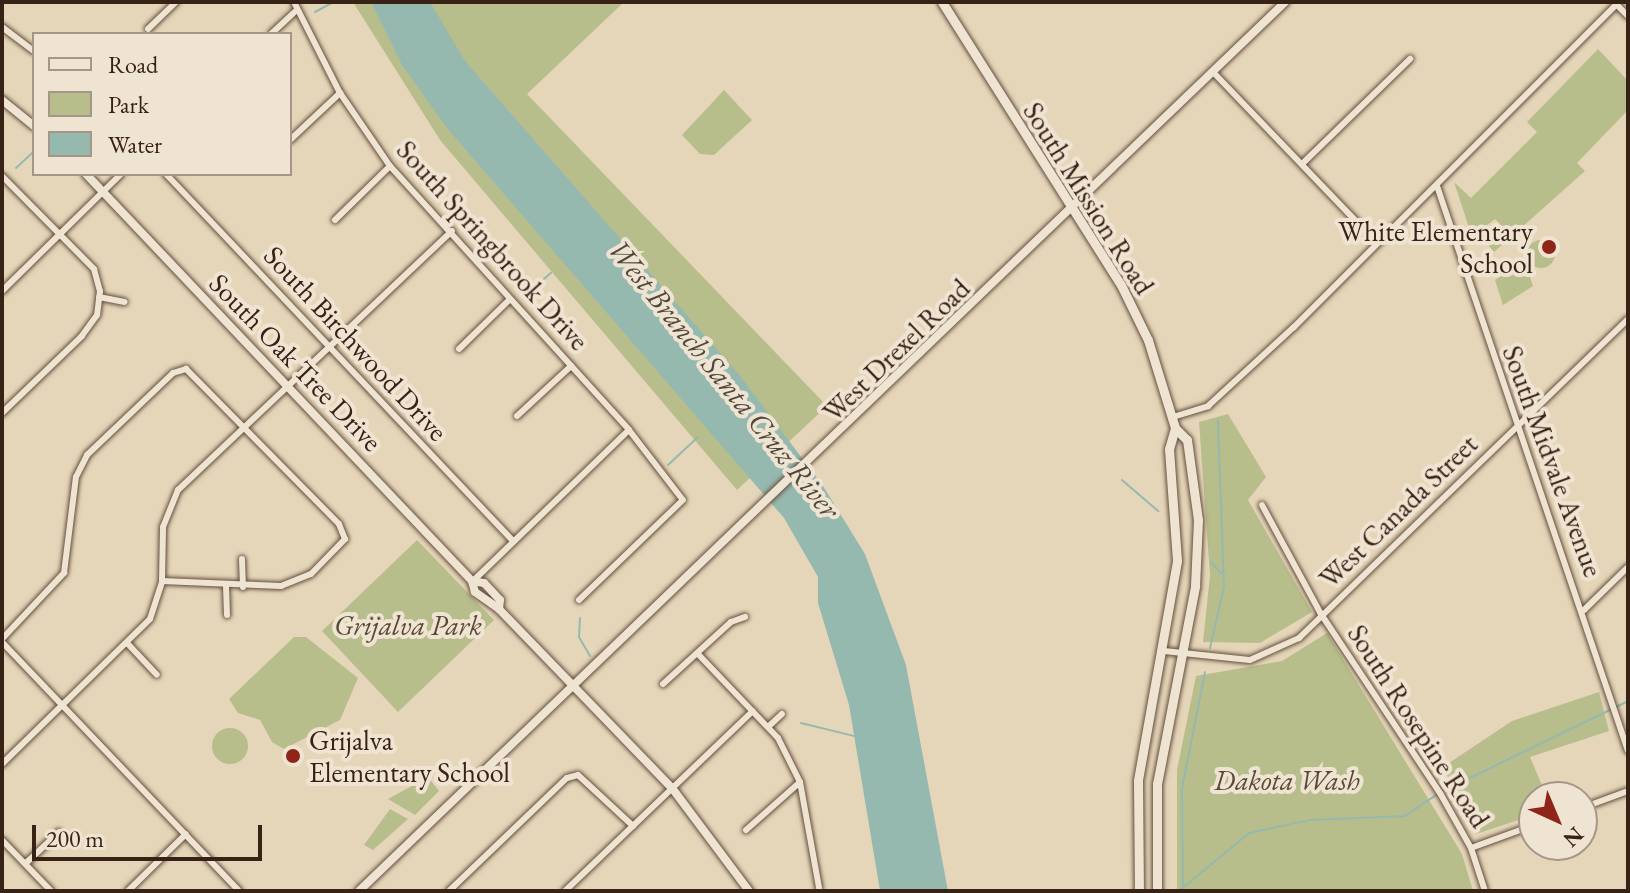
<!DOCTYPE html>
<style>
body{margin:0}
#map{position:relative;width:1630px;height:893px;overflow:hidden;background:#e6d6b9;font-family:"EB Garamond",serif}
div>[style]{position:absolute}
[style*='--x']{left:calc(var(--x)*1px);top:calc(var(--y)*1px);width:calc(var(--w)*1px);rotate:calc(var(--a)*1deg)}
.green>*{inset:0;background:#b8bd8c}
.round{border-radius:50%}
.water>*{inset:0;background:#96b9af}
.stream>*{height:2px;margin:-1px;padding:0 1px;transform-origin:1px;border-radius:1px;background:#96b9af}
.roads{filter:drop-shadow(0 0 2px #644f3f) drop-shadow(0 0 2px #644f3f)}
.minor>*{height:6px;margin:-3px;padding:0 3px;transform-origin:3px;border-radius:3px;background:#efe4d2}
.tertiary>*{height:8px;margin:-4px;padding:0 4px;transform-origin:4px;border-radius:4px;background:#efe4d2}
.secondary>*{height:9px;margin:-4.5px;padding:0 4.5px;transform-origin:4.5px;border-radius:4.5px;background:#efe4d2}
.dots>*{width:22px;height:22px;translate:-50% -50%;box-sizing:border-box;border:4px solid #efe4d2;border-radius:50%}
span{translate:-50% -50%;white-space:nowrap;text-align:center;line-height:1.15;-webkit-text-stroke:8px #efe4d2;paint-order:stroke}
.street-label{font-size:28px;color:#382216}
.poi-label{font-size:28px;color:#382216}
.right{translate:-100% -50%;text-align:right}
.left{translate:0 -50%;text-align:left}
.park-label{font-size:28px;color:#584934;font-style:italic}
.water-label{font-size:30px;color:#50483c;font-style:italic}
.frame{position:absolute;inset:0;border:4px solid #382216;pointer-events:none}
.legend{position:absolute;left:32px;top:32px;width:260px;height:144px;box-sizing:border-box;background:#efe4d2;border:2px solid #a69687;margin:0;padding:10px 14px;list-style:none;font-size:24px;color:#382216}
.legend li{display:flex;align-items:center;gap:16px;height:40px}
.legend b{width:40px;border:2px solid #a69687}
.north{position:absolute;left:1518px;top:781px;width:80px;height:80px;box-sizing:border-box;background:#efe4d2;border:2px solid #a69687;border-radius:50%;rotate:136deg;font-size:22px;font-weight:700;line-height:32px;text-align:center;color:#382216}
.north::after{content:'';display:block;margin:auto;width:28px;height:36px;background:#8f2418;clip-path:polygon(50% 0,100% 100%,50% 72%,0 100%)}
.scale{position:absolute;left:32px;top:825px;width:230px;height:36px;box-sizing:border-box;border:4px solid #382216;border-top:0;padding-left:10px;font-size:24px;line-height:28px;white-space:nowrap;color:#382216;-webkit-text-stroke:6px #efe4d2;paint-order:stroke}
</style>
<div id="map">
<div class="green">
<i style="clip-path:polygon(353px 2px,624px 2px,527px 94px,827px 406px,737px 490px,440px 140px)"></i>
<i style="clip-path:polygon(1598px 49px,1628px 81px,1628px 110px,1577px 163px,1585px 171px,1494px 252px,1489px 246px,1505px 229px,1495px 219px,1472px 237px,1454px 182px,1471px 198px,1537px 132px,1527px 122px)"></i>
<i style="clip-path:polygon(724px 90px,752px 120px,714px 155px,700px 154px,682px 135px)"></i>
<i class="round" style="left:1527px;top:240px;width:28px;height:28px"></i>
<i style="clip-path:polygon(1525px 261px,1533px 286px,1503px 305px,1495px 280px)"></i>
<i style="clip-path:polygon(1228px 414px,1266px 477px,1248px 500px,1312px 612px,1260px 643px,1203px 642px,1210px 575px,1199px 422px)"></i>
<i style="clip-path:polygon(417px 540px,494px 620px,398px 712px,322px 631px)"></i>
<i style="clip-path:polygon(1327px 633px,1462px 854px,1473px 891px,1177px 891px,1177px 770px,1196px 676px,1282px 661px)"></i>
<i style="clip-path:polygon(294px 637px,306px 637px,358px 678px,340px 720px,284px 749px,272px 742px,260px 720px,238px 713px,229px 699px)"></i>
<i style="clip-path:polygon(1599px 692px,1609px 731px,1530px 757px,1547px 797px,1534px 797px,1534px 815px,1476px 834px,1443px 767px,1512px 721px)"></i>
<i class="round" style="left:212px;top:728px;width:36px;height:36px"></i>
<i style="clip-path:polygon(428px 777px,439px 791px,415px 815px,388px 799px)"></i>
<i style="clip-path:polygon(390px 809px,408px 819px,373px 850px,364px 845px)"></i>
</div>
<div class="water">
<i style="clip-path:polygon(371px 2px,430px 2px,465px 61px,741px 377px,823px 486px,865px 554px,906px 665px,948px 891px,880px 891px,849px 705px,818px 603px,818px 577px,784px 518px,447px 128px,402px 65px)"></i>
</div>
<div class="stream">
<i style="--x:315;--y:12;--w:21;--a:-28"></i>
<i style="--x:16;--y:168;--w:25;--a:-43"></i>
<i style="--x:523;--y:298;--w:38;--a:-42"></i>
<i style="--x:668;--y:465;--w:41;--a:-43"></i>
<i style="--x:1122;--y:480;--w:48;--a:40.7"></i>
<i style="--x:1211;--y:562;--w:15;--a:48"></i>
<i style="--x:580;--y:618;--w:19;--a:93"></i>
<i style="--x:579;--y:637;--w:22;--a:60"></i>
<i style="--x:1210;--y:648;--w:63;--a:-77.1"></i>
<i style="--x:1224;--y:587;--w:167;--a:-92.1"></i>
<i style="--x:801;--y:723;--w:55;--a:13.8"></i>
<i style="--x:1443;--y:791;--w:206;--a:-25.9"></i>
<i style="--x:1183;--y:888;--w:99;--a:-90.6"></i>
<i style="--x:1182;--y:789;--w:119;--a:-78.9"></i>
<i style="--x:1179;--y:891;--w:91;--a:-39.6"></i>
<i style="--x:1249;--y:833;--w:62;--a:-12"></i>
<i style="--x:1310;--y:820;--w:95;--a:-2.4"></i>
<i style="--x:1405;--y:816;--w:40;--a:-34"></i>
</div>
<div class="roads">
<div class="minor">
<i style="--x:294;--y:2;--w:102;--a:63.2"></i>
<i style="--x:340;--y:93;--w:88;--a:55.6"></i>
<i style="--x:390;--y:166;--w:356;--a:47.8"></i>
<i style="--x:629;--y:430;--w:88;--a:52.4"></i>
<i style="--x:1616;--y:4;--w:17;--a:45"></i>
<i style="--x:2;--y:27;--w:40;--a:37"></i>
<i style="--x:148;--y:29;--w:39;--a:-44"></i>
<i style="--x:271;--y:34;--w:35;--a:-43"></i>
<i style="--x:1213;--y:72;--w:237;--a:46.2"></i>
<i style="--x:290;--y:140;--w:69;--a:-43.2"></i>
<i style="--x:1302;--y:164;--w:151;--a:-44.2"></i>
<i style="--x:166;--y:174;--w:506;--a:46.6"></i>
<i style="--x:2;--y:176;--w:131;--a:45.3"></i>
<i style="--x:94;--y:269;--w:23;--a:75"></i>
<i style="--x:100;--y:291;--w:24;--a:97"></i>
<i style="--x:97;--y:315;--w:26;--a:126"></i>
<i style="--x:82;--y:336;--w:111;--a:136.1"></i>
<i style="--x:1437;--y:186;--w:596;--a:71.32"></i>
<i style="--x:335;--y:220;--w:77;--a:-44.5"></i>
<i style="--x:2;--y:291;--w:167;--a:-44.5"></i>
<i style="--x:99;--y:297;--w:26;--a:11"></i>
<i style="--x:459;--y:349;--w:71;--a:-44.4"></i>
<i style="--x:517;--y:416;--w:74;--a:-42.8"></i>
<i style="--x:1173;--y:417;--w:37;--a:-17"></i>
<i style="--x:1208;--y:406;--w:117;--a:-42.6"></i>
<i style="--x:1294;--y:327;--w:457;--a:-45"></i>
<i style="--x:1262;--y:505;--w:124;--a:61.6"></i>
<i style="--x:1321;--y:614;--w:215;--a:56.4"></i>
<i style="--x:1440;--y:793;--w:63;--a:60.6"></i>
<i style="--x:1471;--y:848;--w:45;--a:72"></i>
<i style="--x:242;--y:559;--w:28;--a:88"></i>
<i style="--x:162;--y:581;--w:119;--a:2.4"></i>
<i style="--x:281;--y:586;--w:32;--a:-22"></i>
<i style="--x:311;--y:574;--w:49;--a:-45.8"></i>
<i style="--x:345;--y:539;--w:16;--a:-112"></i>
<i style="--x:339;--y:524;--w:218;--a:-134.6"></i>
<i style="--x:473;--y:581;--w:217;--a:-44.1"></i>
<i style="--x:226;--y:586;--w:29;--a:88"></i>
<i style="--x:579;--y:600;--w:144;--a:-43.9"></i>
<i style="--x:1584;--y:610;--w:62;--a:-44.3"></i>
<i style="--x:2;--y:639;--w:91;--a:-46.8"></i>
<i style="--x:64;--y:573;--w:97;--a:-82.9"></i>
<i style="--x:76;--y:477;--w:25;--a:-63"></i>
<i style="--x:87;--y:455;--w:119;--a:-43.6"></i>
<i style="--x:173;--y:373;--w:14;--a:-17"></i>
<i style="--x:2;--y:642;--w:344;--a:46.4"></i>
<i style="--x:128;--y:644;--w:42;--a:46.9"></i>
<i style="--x:1164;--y:651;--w:86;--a:6"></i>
<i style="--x:1250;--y:660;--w:54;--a:-24.2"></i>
<i style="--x:1299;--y:638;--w:458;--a:-44.1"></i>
<i style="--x:698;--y:654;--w:116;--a:46.4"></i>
<i style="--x:778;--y:738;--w:49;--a:63.4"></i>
<i style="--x:800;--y:782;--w:108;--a:79.8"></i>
<i style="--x:663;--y:684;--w:92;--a:-42.4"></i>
<i style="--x:731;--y:622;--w:15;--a:-20"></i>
<i style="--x:768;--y:727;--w:19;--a:-43"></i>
<i style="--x:2;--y:764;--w:207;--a:-44.4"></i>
<i style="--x:150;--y:619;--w:40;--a:-72"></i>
<i style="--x:162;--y:581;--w:54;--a:-88.9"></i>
<i style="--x:163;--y:527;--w:40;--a:-68"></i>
<i style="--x:178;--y:490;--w:377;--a:-43.4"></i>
<i style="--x:578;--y:775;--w:75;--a:42.8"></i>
<i style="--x:1582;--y:808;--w:49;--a:-20.3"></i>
<i style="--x:746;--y:830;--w:72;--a:-41.6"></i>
<i style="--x:2;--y:840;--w:71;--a:46.1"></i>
<i style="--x:1471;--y:848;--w:67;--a:-20.1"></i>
<i style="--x:26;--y:863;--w:45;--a:-43.2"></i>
<i style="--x:128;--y:891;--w:81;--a:-44.5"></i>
<i style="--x:449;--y:891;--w:163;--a:-43.8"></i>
<i style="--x:567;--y:778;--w:11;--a:-15"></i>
<i style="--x:565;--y:891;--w:260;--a:-43.8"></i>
</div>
<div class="tertiary">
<i style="--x:2;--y:100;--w:41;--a:39.1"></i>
<i style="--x:86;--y:174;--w:561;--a:46.52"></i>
<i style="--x:499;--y:609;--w:9;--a:-84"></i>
<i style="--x:500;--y:600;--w:23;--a:-133"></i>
<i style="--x:484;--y:583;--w:12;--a:-171"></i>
<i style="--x:472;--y:581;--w:11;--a:75"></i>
<i style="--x:475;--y:592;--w:29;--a:35"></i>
<i style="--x:499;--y:609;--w:249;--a:46"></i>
<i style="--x:672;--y:788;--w:129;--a:53.2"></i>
<i style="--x:359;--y:891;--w:1284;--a:-43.83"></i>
</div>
<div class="secondary">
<i style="--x:942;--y:2;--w:335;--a:57.7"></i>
<i style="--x:1121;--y:285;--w:61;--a:63.9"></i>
<i style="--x:1148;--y:340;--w:92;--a:72.9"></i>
<i style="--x:1175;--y:428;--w:22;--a:106"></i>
<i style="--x:1169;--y:449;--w:112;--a:85.9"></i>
<i style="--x:1177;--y:561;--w:223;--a:100.1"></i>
<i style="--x:1138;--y:781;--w:110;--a:89.5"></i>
<i style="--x:1157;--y:891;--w:107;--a:-90"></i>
<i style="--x:1157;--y:784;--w:202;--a:-79.1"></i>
<i style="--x:1195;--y:586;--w:66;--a:-87.4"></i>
<i style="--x:1198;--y:520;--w:81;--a:-97.8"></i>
<i style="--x:1187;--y:440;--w:17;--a:-135"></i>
</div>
</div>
<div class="dots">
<i style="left:1549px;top:247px;background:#8f2418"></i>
<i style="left:293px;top:756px;background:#8f2418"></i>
</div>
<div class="street-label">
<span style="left:1089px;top:198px;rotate:58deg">South Mission Road</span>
<span style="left:493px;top:245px;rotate:48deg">South Springbrook Drive</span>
<span style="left:356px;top:343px;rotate:47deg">South Birchwood Drive</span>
<span style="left:896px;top:350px;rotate:-44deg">West Drexel Road</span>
<span style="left:296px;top:362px;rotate:46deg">South Oak Tree Drive</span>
<span style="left:1553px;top:461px;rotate:70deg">South Midvale Avenue</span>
<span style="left:1398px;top:511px;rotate:-44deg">West Canada Street</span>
<span style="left:1419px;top:726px;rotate:57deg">South Rosepine Road</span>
</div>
<div class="poi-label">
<span class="right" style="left:1533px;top:247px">White Elementary<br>School</span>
<span class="left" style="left:309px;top:756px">Grijalva<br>Elementary School</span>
</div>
<div class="park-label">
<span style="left:408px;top:625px">Grijalva Park</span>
<span style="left:1287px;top:780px">Dakota Wash</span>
</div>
<div class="water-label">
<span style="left:724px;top:379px;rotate:51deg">West Branch Santa Cruz River</span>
</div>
<div class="frame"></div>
<ul class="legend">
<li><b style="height:10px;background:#efe4d2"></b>Road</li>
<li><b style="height:22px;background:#b8bd8c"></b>Park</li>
<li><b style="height:22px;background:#96b9af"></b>Water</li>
</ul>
<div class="north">N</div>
<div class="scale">200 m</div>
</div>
